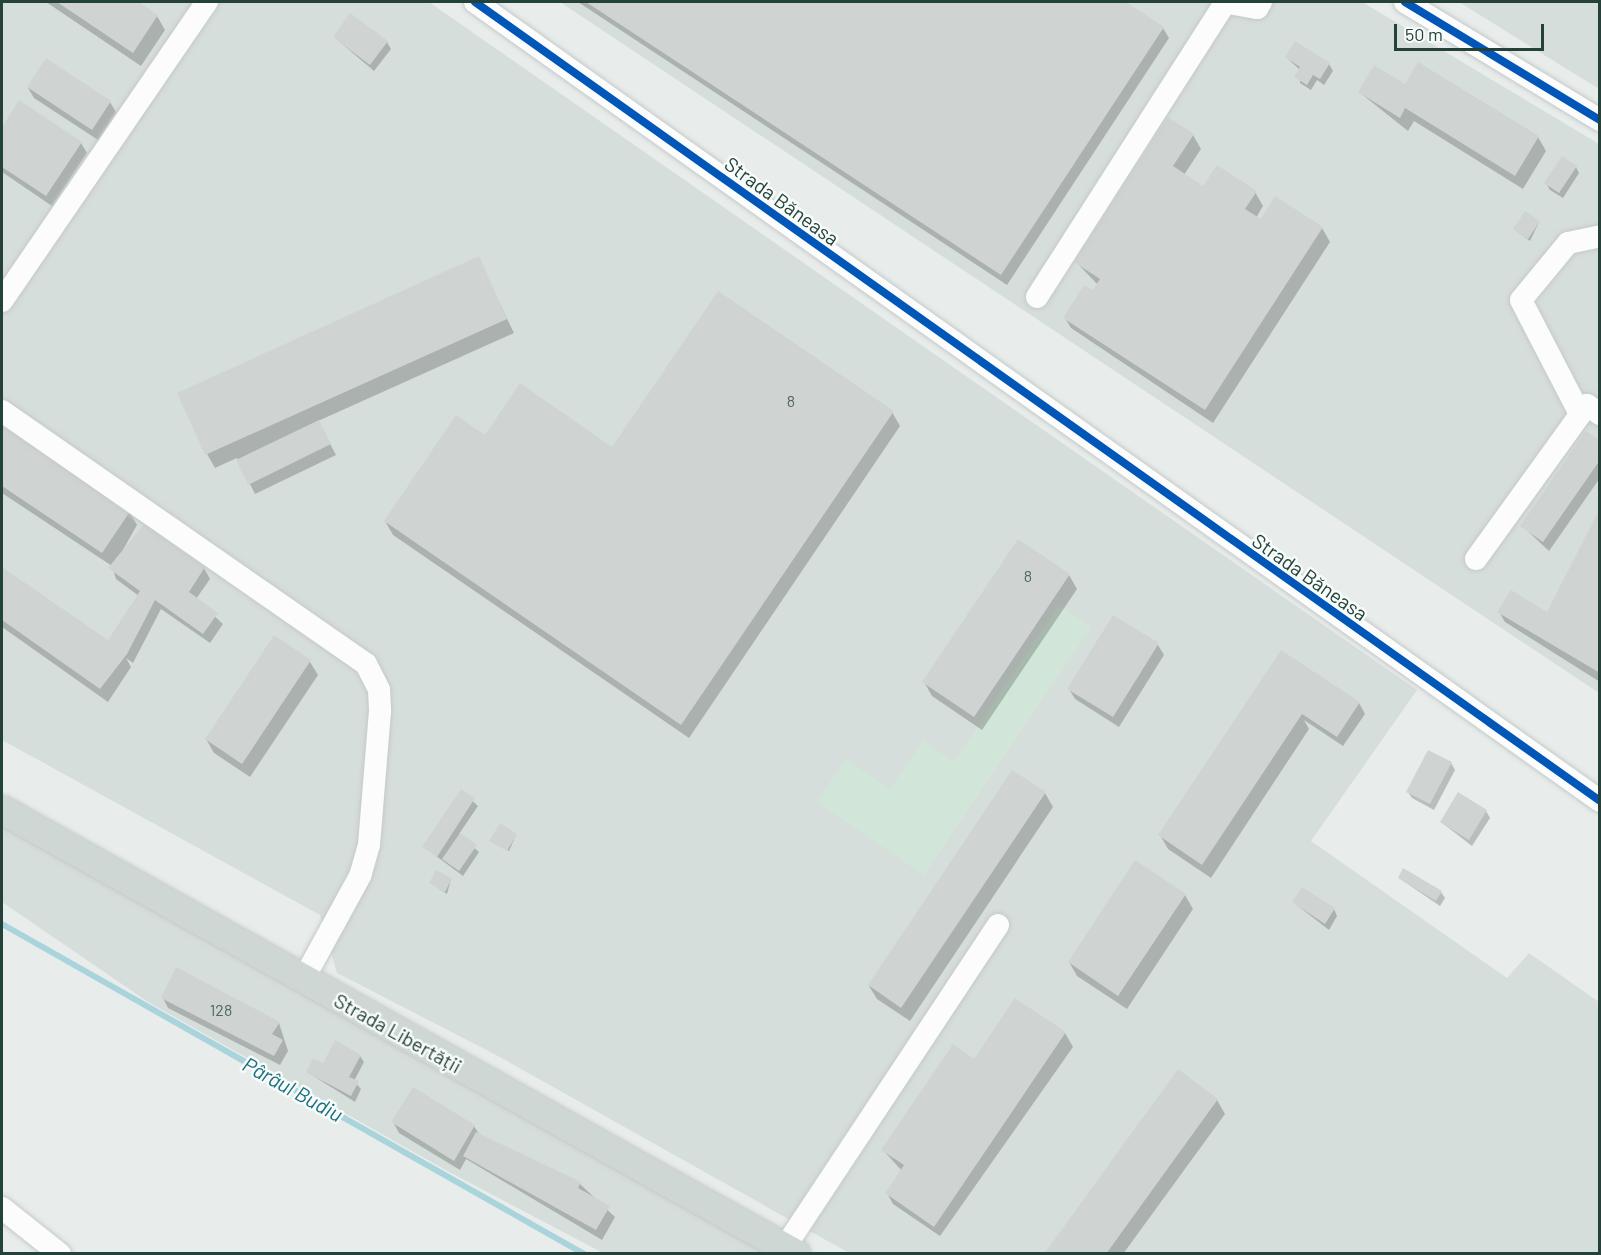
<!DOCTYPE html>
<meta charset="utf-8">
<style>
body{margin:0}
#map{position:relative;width:1601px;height:1255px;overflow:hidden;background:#e8edeb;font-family:Barlow,sans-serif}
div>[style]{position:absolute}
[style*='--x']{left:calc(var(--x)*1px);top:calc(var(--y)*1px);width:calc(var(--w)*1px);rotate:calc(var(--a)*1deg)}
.built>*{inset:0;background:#d6dedb}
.green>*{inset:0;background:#d1e6d8}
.shadow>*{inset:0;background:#0003}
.stream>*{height:6px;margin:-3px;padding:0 3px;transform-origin:3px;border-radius:3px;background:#a9d4db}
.building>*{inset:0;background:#cfd4d2}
.roads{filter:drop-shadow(0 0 2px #c5cac8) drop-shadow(0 0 2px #c5cac8)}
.minor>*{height:22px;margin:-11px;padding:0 11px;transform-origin:11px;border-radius:11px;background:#fcfcfc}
.major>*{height:28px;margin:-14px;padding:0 14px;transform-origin:14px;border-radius:14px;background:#cfd7d5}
.cycleway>*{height:8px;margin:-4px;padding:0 4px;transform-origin:4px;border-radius:4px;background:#0057b8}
span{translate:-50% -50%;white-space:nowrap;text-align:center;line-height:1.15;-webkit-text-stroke:5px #f7fbf9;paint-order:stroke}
.number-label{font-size:16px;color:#506761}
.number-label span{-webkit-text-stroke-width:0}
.street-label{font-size:20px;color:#24423a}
.water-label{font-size:21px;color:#1c6f80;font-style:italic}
.frame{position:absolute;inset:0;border:3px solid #24423a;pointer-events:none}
.scale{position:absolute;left:1394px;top:24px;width:150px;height:27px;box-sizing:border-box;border:3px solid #24423a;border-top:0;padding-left:8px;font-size:18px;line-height:21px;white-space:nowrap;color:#24423a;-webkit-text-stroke:4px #f7fbf9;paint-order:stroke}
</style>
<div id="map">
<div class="built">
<i style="clip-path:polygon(2px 2px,429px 2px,1417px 690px,1311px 841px,1507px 978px,1529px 953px,1599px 1002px,1599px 1253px,849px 1253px,496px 1055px,337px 973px,320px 915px,2px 740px)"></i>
<i style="clip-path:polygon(560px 2px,1362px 2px,1599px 144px,1599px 693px)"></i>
<i style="clip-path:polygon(1459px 2px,1599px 2px,1599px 89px)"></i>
<i style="clip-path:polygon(2px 822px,773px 1253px,603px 1253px,449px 1172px,148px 1002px,2px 902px)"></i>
</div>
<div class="green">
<i style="clip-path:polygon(1059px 605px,1091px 627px,924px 875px,817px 802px,846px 759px,890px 789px,923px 741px,954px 762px)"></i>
</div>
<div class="shadow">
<i style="clip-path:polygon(46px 2px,136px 2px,157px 16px,165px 30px,141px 66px)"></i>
<i style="clip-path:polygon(578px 2px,1123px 2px,1163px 28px,1169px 38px,1007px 285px)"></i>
<i style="clip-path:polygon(334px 37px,387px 42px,391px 49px,374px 71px)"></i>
<i style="clip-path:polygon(1286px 57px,1329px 64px,1333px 71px,1324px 85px,1317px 80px,1311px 90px,1300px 83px,1300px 70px)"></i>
<i style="clip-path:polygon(1405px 86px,1538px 137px,1546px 151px,1523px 189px,1414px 121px,1408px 131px,1359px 92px)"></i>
<i style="clip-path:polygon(28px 88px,110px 102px,116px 112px,98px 140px,34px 98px)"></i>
<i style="clip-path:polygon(20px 102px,81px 143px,87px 153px,52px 206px,2px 172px,2px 129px)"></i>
<i style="clip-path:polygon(1193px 135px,1201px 149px,1184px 175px,1202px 187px,1255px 192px,1263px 206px,1256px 218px,1261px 221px,1276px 198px,1322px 228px,1330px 242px,1213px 423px,1071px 328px,1065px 318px,1098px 285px,1076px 262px)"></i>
<i style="clip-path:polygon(1576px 167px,1579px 173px,1563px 198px,1550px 190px,1546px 183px)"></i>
<i style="clip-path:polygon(1539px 222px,1530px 241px,1515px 230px)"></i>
<i style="clip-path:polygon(478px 258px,514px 333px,318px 421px,336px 455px,255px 494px,237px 458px,215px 468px,207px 454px)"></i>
<i style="clip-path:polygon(892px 412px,900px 426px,689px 738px,393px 535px,385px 521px,485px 437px,612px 449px)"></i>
<i style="clip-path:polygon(2px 426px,129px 511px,137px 525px,119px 557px,204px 568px,210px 579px,196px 599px,223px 624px,210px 643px,161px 609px,133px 663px,126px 658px,131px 667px,108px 702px,2px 627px,2px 569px,114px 647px,139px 596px,116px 579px,112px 566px,2px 493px)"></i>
<i style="clip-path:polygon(1600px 442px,1600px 478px,1549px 551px,1522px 526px)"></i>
<i style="clip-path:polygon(1600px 511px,1600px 682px,1505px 622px,1499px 612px,1551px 616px)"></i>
<i style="clip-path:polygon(1069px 575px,1077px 589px,982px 730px,932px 696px,924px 682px)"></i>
<i style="clip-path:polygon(275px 637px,310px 662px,318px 675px,250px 777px,214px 753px,206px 739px)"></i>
<i style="clip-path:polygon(1158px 645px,1164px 655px,1119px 727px,1075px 699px,1069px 689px)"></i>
<i style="clip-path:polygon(1282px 652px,1359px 703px,1365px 714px,1343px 746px,1304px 720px,1309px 729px,1211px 878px,1168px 849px,1160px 835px)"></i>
<i style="clip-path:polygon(1451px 763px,1455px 770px,1434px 810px,1412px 798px,1408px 792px)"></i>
<i style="clip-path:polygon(462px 791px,478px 806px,459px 834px,479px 852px,463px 876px,424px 847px)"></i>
<i style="clip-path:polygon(1045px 793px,1053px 807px,910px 1021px,877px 999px,869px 986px)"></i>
<i style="clip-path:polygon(1486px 811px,1490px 818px,1472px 846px,1441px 822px)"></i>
<i style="clip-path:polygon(516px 835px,509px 851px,491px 840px)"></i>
<i style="clip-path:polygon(1399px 878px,1441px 892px,1445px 898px,1440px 906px)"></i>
<i style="clip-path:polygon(451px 879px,447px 894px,431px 883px)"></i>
<i style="clip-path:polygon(1185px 895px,1193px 909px,1127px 1009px,1077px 976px,1069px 962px)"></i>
<i style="clip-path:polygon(1293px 902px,1334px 909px,1337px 916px,1329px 930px)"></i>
<i style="clip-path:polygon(163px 998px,279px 1023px,288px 1051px,280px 1065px,168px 1008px)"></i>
<i style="clip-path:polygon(1065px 1033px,1073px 1047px,940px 1236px,893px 1204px,887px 1193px,902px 1171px,883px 1150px,974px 1061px)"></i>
<i style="clip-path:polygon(360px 1056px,364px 1062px,354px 1081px,361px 1089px,355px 1102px,307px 1072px)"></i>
<i style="clip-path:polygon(1217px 1100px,1225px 1114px,1123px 1254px,1046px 1254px)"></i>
<i style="clip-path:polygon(393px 1122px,474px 1126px,479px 1134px,580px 1184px,615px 1217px,602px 1240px,466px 1159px,460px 1170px,399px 1133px)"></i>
</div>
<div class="stream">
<i style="--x:2;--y:924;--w:669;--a:29.55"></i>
</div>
<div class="building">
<i style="clip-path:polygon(57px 2px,139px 2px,158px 15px,133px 53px)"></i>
<i style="clip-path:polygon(586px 2px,1126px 2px,1164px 27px,1001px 275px)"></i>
<i style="clip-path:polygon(350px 13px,388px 41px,370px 65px,333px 37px)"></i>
<i style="clip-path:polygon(1295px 41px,1330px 63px,1320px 79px,1313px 75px,1307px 85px,1294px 77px,1300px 67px,1285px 57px)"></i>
<i style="clip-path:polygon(46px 58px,111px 101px,92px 130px,27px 87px)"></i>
<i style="clip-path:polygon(1418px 62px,1539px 136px,1515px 176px,1405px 108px,1400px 118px,1358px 92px,1374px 65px,1405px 84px)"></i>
<i style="clip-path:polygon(19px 100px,82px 142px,46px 196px,2px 167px,2px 127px)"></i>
<i style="clip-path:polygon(1168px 117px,1194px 134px,1173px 166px,1203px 186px,1217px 165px,1257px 191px,1245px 209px,1261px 219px,1275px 196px,1323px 227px,1205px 410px,1063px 318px,1084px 285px,1093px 290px,1100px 279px,1074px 262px)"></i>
<i style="clip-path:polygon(1562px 156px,1577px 166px,1559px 193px,1544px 183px)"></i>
<i style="clip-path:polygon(1525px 211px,1540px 221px,1528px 239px,1513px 229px)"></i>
<i style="clip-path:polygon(479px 256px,507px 319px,205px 455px,177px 393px)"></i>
<i style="clip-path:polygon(718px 291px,894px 411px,681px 725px,384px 521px,456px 415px,485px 435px,520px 383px,612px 447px)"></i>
<i style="clip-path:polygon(319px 420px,331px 444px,248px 485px,236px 460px)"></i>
<i style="clip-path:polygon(2px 424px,131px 510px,102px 553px,2px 486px)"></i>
<i style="clip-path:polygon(1586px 431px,1600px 440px,1600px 460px,1543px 542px,1520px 526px)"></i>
<i style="clip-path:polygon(1600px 508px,1600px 673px,1497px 612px,1511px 590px,1547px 612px)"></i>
<i style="clip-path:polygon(144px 524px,205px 567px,189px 592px,218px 613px,203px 634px,155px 600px,127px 654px,100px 689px,2px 620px,2px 567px,108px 640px,140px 591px,108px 568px)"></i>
<i style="clip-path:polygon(1018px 539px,1070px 574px,974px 717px,922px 682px)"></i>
<i style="clip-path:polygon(1113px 615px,1159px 643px,1113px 717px,1067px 689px)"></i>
<i style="clip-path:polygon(274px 635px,311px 660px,242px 764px,205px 739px)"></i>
<i style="clip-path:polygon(1281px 650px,1360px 702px,1337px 737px,1302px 714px,1202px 865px,1158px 835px)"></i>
<i style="clip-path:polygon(1428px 750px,1452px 762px,1430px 804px,1406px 792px)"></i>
<i style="clip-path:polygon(1012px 770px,1046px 792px,901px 1008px,868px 985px)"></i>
<i style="clip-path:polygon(461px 789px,475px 798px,437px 857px,422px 847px)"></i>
<i style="clip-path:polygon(1458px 792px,1487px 810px,1469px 840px,1440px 822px)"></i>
<i style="clip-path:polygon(500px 823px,517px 834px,507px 851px,489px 841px)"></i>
<i style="clip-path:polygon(460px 833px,477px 845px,459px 871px,442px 859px)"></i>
<i style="clip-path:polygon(1135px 860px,1186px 894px,1118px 996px,1068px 962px)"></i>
<i style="clip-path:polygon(1403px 868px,1442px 891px,1436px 901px,1398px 878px)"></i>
<i style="clip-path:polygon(436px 870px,452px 878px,445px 892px,429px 883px)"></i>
<i style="clip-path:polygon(1302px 887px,1335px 908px,1325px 924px,1292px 902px)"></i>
<i style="clip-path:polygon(176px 967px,280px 1022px,272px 1034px,283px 1040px,274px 1056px,161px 998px)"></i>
<i style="clip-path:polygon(1015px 998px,1066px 1032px,934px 1227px,885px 1193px,904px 1165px,881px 1150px,953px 1044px,974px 1059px)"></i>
<i style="clip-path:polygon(335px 1040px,361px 1055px,349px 1077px,359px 1081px,351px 1096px,306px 1072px,313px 1058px,323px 1063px)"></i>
<i style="clip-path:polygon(1178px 1069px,1218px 1099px,1106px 1254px,1044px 1254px)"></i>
<i style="clip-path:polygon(413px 1087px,475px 1125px,454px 1161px,391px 1122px)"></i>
<i style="clip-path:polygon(476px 1132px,581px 1182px,578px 1188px,610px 1206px,596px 1230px,463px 1156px)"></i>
</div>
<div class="roads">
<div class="minor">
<i style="--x:475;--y:2;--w:1380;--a:35.38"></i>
<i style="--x:1223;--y:2;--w:35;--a:10"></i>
<i style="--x:1257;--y:8;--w:7;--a:-56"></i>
<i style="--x:1405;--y:2;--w:228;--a:31.2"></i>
<i style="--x:1037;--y:297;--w:349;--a:-57.4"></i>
<i style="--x:2;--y:301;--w:363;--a:-55.6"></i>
<i style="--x:2;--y:411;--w:443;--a:34.8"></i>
<i style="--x:366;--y:664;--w:29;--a:63"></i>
<i style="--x:379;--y:690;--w:21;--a:87"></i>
<i style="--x:380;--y:711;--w:134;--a:94.7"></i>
<i style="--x:369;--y:845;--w:32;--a:106"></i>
<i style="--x:360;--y:876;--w:119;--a:118.7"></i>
<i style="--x:1580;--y:414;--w:128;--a:-117.4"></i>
<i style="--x:1521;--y:300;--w:74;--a:-50.5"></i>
<i style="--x:1568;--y:243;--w:33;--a:-12"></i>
<i style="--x:1476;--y:559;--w:190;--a:-54.2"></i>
<i style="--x:1587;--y:405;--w:16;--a:35"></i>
<i style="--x:2;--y:1208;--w:74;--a:38.4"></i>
<i style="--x:785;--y:1247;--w:386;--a:-56.5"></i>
</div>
<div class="major">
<i style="--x:2;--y:810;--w:910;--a:29.21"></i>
</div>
</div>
<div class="cycleway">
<i style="--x:475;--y:2;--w:1380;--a:35.38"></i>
<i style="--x:1405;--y:2;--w:228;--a:31.2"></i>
</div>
<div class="number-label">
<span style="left:791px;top:401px">8</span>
<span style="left:1028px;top:576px">8</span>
<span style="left:221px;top:1010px">128</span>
</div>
<div class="street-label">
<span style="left:782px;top:201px;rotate:36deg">Strada Băneasa</span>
<span style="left:1310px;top:577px;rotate:35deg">Strada Băneasa</span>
<span style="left:398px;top:1033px;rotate:29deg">Strada Libertății</span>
</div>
<div class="water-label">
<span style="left:293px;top:1089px;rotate:29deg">Pârâul Budiu</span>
</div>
<div class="frame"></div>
<div class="scale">50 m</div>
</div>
